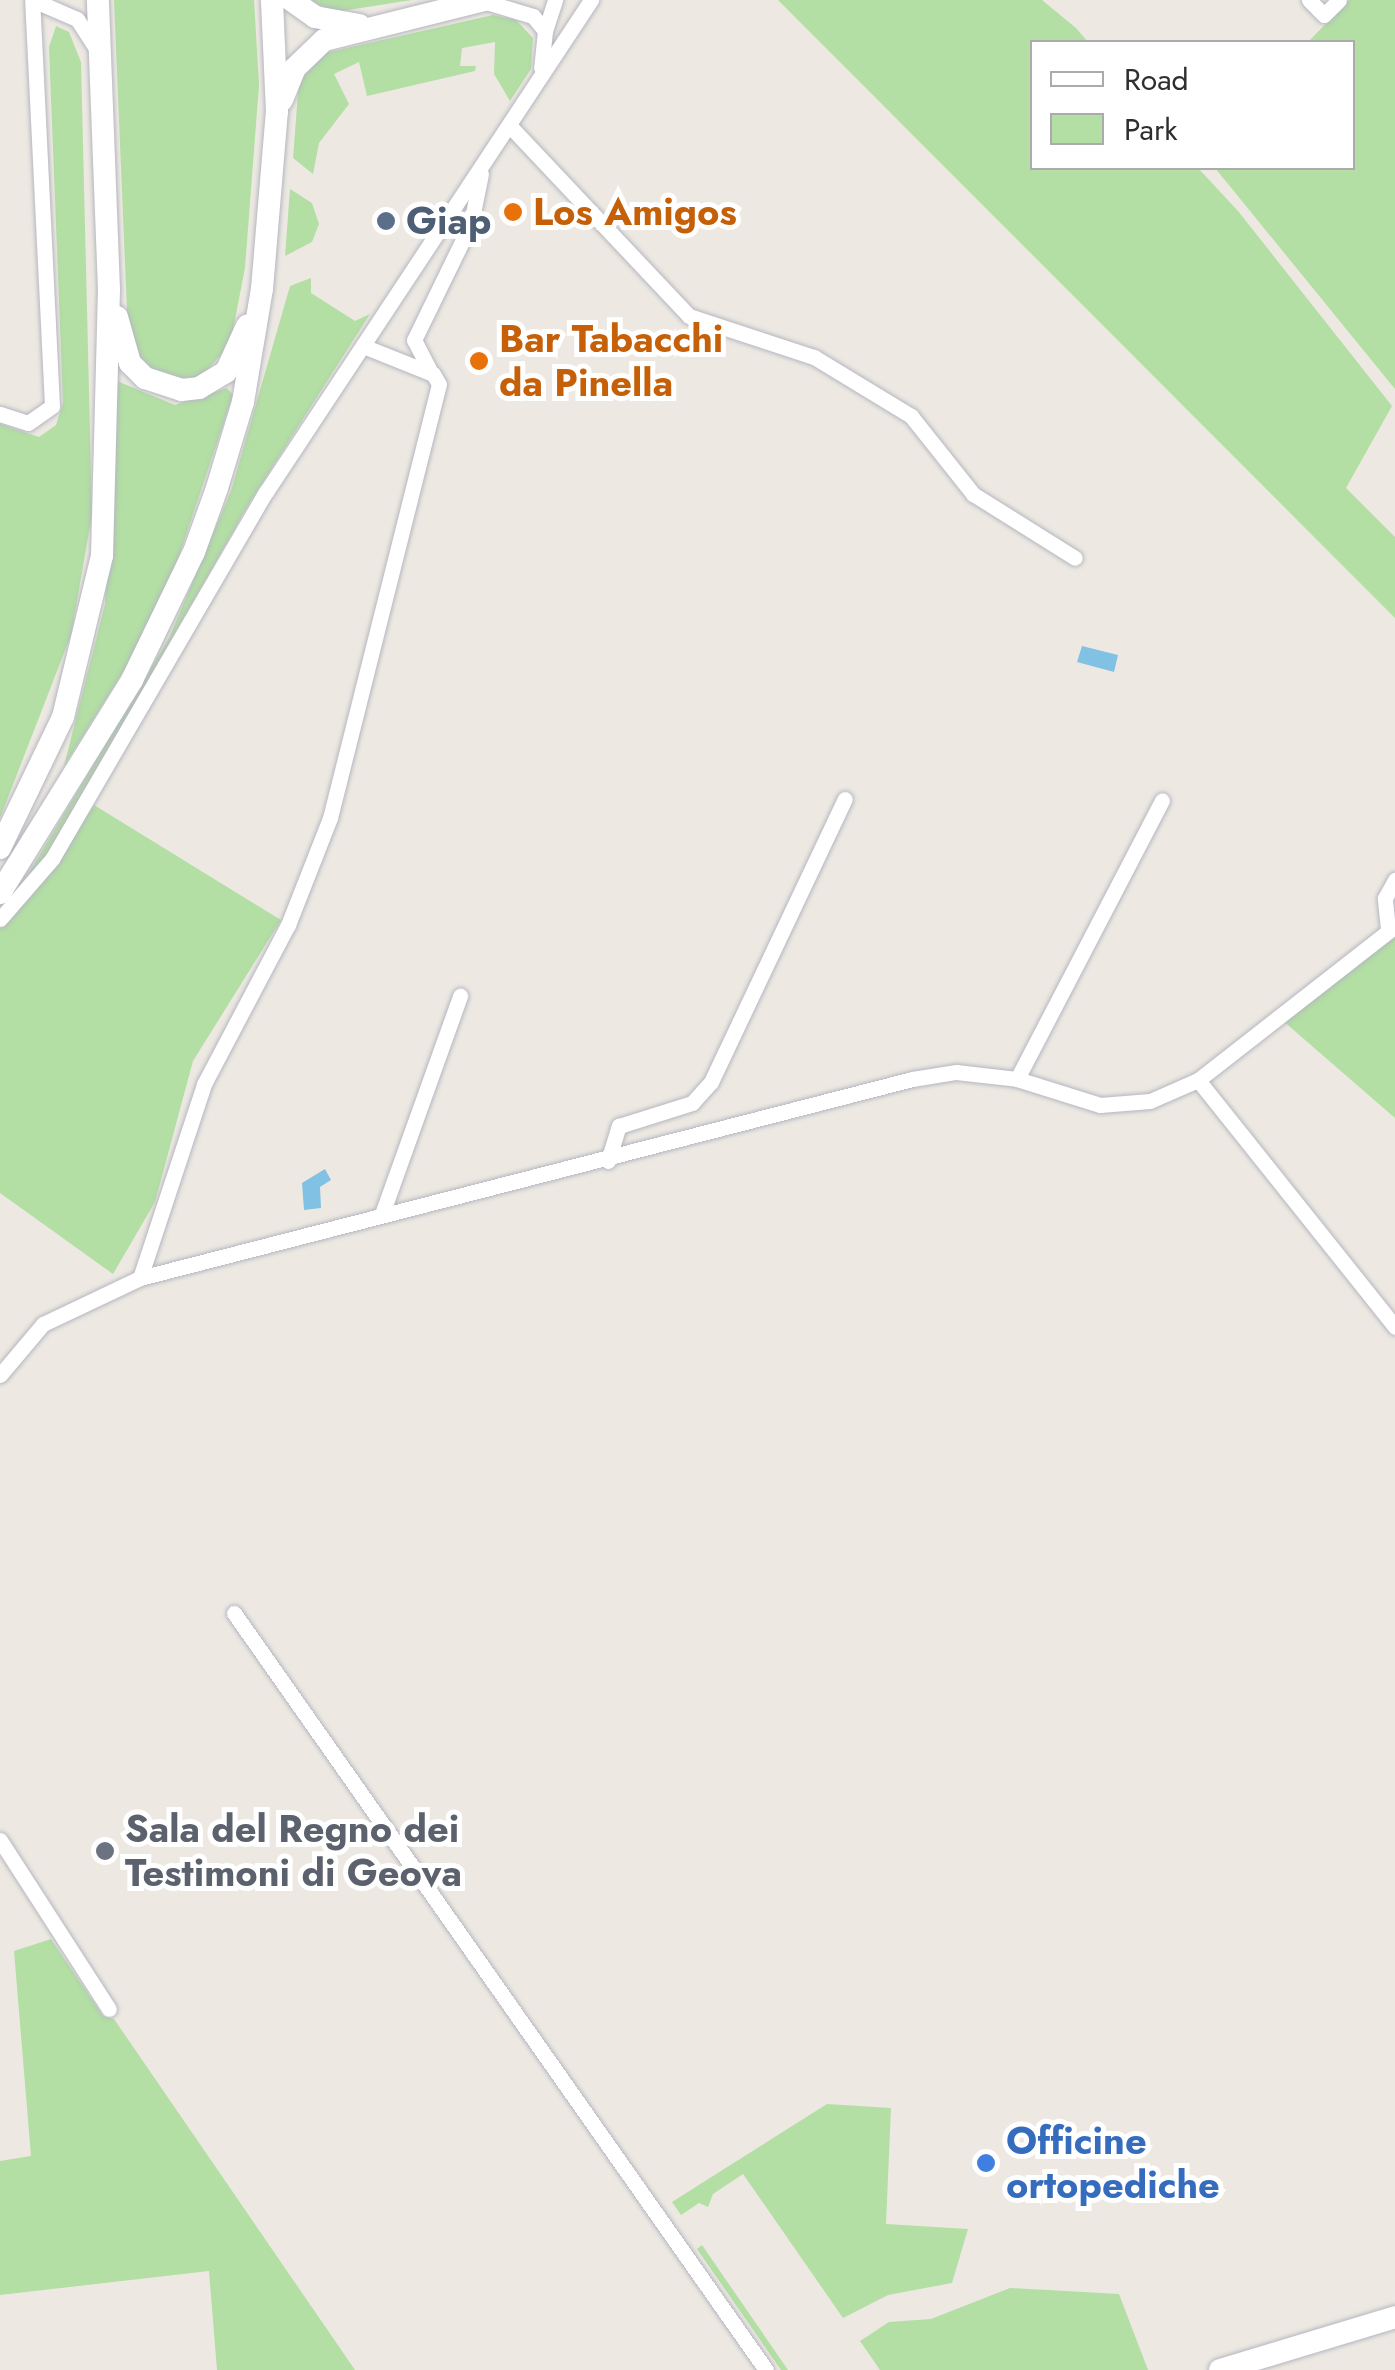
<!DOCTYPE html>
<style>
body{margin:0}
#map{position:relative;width:1395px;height:2370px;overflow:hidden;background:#ede9e2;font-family:Jost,sans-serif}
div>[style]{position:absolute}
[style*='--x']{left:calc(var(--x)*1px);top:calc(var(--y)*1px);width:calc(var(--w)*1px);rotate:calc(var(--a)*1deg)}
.green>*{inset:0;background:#b3dea4}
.water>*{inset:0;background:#80c1e4}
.roads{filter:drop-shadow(0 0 2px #b5b6c0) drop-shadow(0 0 2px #b5b6c0)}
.minor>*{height:15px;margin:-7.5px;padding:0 7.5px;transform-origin:7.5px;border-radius:7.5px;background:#fff}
.secondary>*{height:22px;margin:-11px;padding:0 11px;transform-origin:11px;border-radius:11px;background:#fff}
.dots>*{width:28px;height:28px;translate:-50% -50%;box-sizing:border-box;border:5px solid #fff;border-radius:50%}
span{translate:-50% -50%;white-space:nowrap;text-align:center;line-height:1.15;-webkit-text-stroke:10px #fff;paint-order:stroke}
.food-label{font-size:38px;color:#c56008;font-weight:700}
.left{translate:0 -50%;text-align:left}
.service-label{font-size:38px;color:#4e5e75;font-weight:700}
.worship-label{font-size:38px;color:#5b616d;font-weight:700}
.shop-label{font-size:38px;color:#366cbe;font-weight:700}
.legend{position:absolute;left:1030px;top:40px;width:325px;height:130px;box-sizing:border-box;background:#fff;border:2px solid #ababab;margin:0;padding:12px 18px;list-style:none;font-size:30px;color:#2e2e2e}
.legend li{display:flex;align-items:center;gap:20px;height:50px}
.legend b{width:50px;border:2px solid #ababab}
</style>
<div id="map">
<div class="green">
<i style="clip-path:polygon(114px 0,254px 0,259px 85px,245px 268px,230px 345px,199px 379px,171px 381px,141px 362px,128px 334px)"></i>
<i style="clip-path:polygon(309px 0,412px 0,335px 12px)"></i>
<i style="clip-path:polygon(778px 0,1042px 0,1076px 28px,1088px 42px,1032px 42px,1032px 168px,1198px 168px,1238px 211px,1392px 406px,1346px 488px,1395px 537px,1395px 618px)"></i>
<i style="clip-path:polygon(1349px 0,1395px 0,1395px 389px,1215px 168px,1352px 168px,1352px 42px,1308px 42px)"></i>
<i style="clip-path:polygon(493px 15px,516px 20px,533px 38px,531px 69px,510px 101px,494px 74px,495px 42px,462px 48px,460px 66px,476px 66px,475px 71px,367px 96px,359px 62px,334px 74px,349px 104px,319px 143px,313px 174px,293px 158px,299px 80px,325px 53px)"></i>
<i style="clip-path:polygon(56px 26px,69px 32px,81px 62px,92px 515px,71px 635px,0 818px,0 424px,39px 437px,56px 425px,63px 403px,49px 47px)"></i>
<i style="clip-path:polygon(290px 189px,312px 203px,319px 224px,312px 242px,285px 256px)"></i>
<i style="clip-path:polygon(311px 278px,311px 293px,355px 321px,370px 314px,250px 502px,49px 853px,27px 876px,169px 638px,231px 491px,290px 286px)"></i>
<i style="clip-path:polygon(117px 381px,175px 405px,227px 388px,233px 395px,175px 568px,128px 664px,64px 766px,105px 604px)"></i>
<i style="clip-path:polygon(94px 805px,281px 920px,193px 1061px,155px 1202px,113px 1274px,0 1193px,0 928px,56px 864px)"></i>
<i style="clip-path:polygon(1395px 935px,1395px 1118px,1282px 1020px)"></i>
<i style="clip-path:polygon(51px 1939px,103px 2016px,114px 2019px,355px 2370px,217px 2370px,209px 2271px,0 2295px,0 2161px,31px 2156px,14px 1951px)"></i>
<i style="clip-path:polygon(827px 2104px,891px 2108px,886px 2224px,968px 2229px,952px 2283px,888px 2295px,843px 2318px,743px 2174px,713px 2194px,708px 2207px,699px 2203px,681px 2215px,672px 2202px)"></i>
<i style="clip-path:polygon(702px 2245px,788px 2370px,781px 2370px,697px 2249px)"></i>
<i style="clip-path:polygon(1010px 2288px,1119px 2294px,1148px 2370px,880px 2370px,860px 2341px,889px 2322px,931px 2319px)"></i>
</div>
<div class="water">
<i style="clip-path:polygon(1082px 646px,1118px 655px,1114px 672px,1077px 662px)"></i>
<i style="clip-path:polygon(325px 1169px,331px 1180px,320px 1187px,321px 1208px,304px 1210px,302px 1183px)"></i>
</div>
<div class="roads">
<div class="minor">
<i style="--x:33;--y:0;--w:48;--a:23.4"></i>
<i style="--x:77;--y:19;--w:38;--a:57"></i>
<i style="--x:1309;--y:0;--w:21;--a:45"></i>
<i style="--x:1324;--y:15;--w:21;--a:-45"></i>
<i style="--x:483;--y:1;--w:52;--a:16.7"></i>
<i style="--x:533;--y:16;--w:19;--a:51"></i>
<i style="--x:545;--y:31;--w:37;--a:96"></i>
<i style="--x:545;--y:31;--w:33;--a:-72"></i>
<i style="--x:509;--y:125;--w:262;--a:46.7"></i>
<i style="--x:689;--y:316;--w:132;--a:18.2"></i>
<i style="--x:814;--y:357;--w:114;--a:31.3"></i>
<i style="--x:911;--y:416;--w:100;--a:51.5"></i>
<i style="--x:973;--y:494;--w:120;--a:32.1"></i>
<i style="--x:430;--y:371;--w:35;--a:-117"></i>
<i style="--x:414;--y:340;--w:130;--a:-64"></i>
<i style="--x:471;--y:223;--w:50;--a:-78.5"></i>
<i style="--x:0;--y:414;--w:29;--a:18"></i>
<i style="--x:28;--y:423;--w:29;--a:-35"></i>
<i style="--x:52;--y:406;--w:406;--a:-92.8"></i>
<i style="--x:0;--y:919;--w:79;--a:-49.1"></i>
<i style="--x:52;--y:859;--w:425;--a:-59.8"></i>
<i style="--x:266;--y:492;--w:590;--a:-56.55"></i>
<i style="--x:1388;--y:929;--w:31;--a:-96"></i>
<i style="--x:1385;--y:898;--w:21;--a:-61"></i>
<i style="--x:1017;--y:1079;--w:314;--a:-62.5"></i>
<i style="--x:1198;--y:1080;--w:316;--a:51.4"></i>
<i style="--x:608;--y:1161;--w:37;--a:-73"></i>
<i style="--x:619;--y:1126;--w:77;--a:-17.5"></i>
<i style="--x:692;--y:1103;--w:28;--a:-48"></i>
<i style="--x:711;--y:1082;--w:313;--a:-64.7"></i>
<i style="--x:382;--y:1214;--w:232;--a:-70.3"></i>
<i style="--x:140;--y:1278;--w:204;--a:-71.7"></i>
<i style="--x:204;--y:1084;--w:180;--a:-62.2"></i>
<i style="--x:288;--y:925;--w:115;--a:-68.6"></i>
<i style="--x:330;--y:818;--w:447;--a:-75.9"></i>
<i style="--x:439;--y:384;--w:12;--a:-121"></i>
<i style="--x:433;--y:374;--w:75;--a:-158.2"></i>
<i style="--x:0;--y:1375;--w:67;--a:-49.9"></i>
<i style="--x:43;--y:1324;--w:107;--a:-25.4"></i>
<i style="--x:140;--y:1278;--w:797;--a:-14.45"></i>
<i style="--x:912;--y:1079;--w:45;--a:-9"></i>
<i style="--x:956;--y:1072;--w:61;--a:6.5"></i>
<i style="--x:1017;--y:1079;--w:87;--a:17.4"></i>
<i style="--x:1100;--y:1105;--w:50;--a:-4.6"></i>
<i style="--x:1150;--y:1101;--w:52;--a:-23.6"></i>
<i style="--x:1198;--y:1080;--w:250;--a:-38"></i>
<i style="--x:234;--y:1613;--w:925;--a:54.9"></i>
<i style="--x:0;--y:1840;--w:201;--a:57.2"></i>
</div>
<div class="secondary">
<i style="--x:291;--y:0;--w:29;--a:35"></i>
<i style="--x:315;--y:17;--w:45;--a:10.3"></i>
<i style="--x:282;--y:100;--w:35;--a:-68"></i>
<i style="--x:295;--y:68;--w:40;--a:-44"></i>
<i style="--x:324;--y:40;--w:166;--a:-14"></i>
<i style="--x:117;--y:317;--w:48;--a:74.2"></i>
<i style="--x:130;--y:363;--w:21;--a:45"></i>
<i style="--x:145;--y:378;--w:38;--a:18"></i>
<i style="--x:181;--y:390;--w:18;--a:-6"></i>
<i style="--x:199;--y:388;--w:31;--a:-31"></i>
<i style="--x:226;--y:372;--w:51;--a:-65.5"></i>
<i style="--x:0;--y:848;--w:145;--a:-64.3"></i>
<i style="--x:63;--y:717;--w:166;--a:-76.4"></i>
<i style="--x:102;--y:556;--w:266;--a:-88.5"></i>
<i style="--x:109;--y:290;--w:290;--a:-92.2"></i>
<i style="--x:0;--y:893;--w:251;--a:-58.2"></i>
<i style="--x:132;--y:680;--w:142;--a:-64.2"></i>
<i style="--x:194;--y:552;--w:68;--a:-70.2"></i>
<i style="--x:217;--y:488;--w:90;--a:-73.2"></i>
<i style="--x:243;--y:402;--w:115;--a:-80.5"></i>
<i style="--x:262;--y:289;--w:178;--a:-85.2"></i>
<i style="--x:277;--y:112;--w:112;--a:-92.6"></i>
<i style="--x:1220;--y:2370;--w:183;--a:-16.8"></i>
</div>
</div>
<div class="dots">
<i style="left:513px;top:212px;background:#e8710a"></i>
<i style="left:386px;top:221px;background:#5c6f8a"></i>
<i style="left:479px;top:361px;background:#e8710a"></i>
<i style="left:105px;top:1851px;background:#6b7280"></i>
<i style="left:986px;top:2163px;background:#3f7fe0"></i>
</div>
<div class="food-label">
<span class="left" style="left:533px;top:212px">Los Amigos</span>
<span class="left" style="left:499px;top:361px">Bar Tabacchi<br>da Pinella</span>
</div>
<div class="service-label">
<span class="left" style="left:406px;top:221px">Giap</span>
</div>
<div class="worship-label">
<span class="left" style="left:125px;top:1851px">Sala del Regno dei<br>Testimoni di Geova</span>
</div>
<div class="shop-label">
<span class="left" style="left:1006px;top:2163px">Officine<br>ortopediche</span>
</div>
<ul class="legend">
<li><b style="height:12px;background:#fff"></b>Road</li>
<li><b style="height:28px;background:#b3dea4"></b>Park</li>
</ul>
</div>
